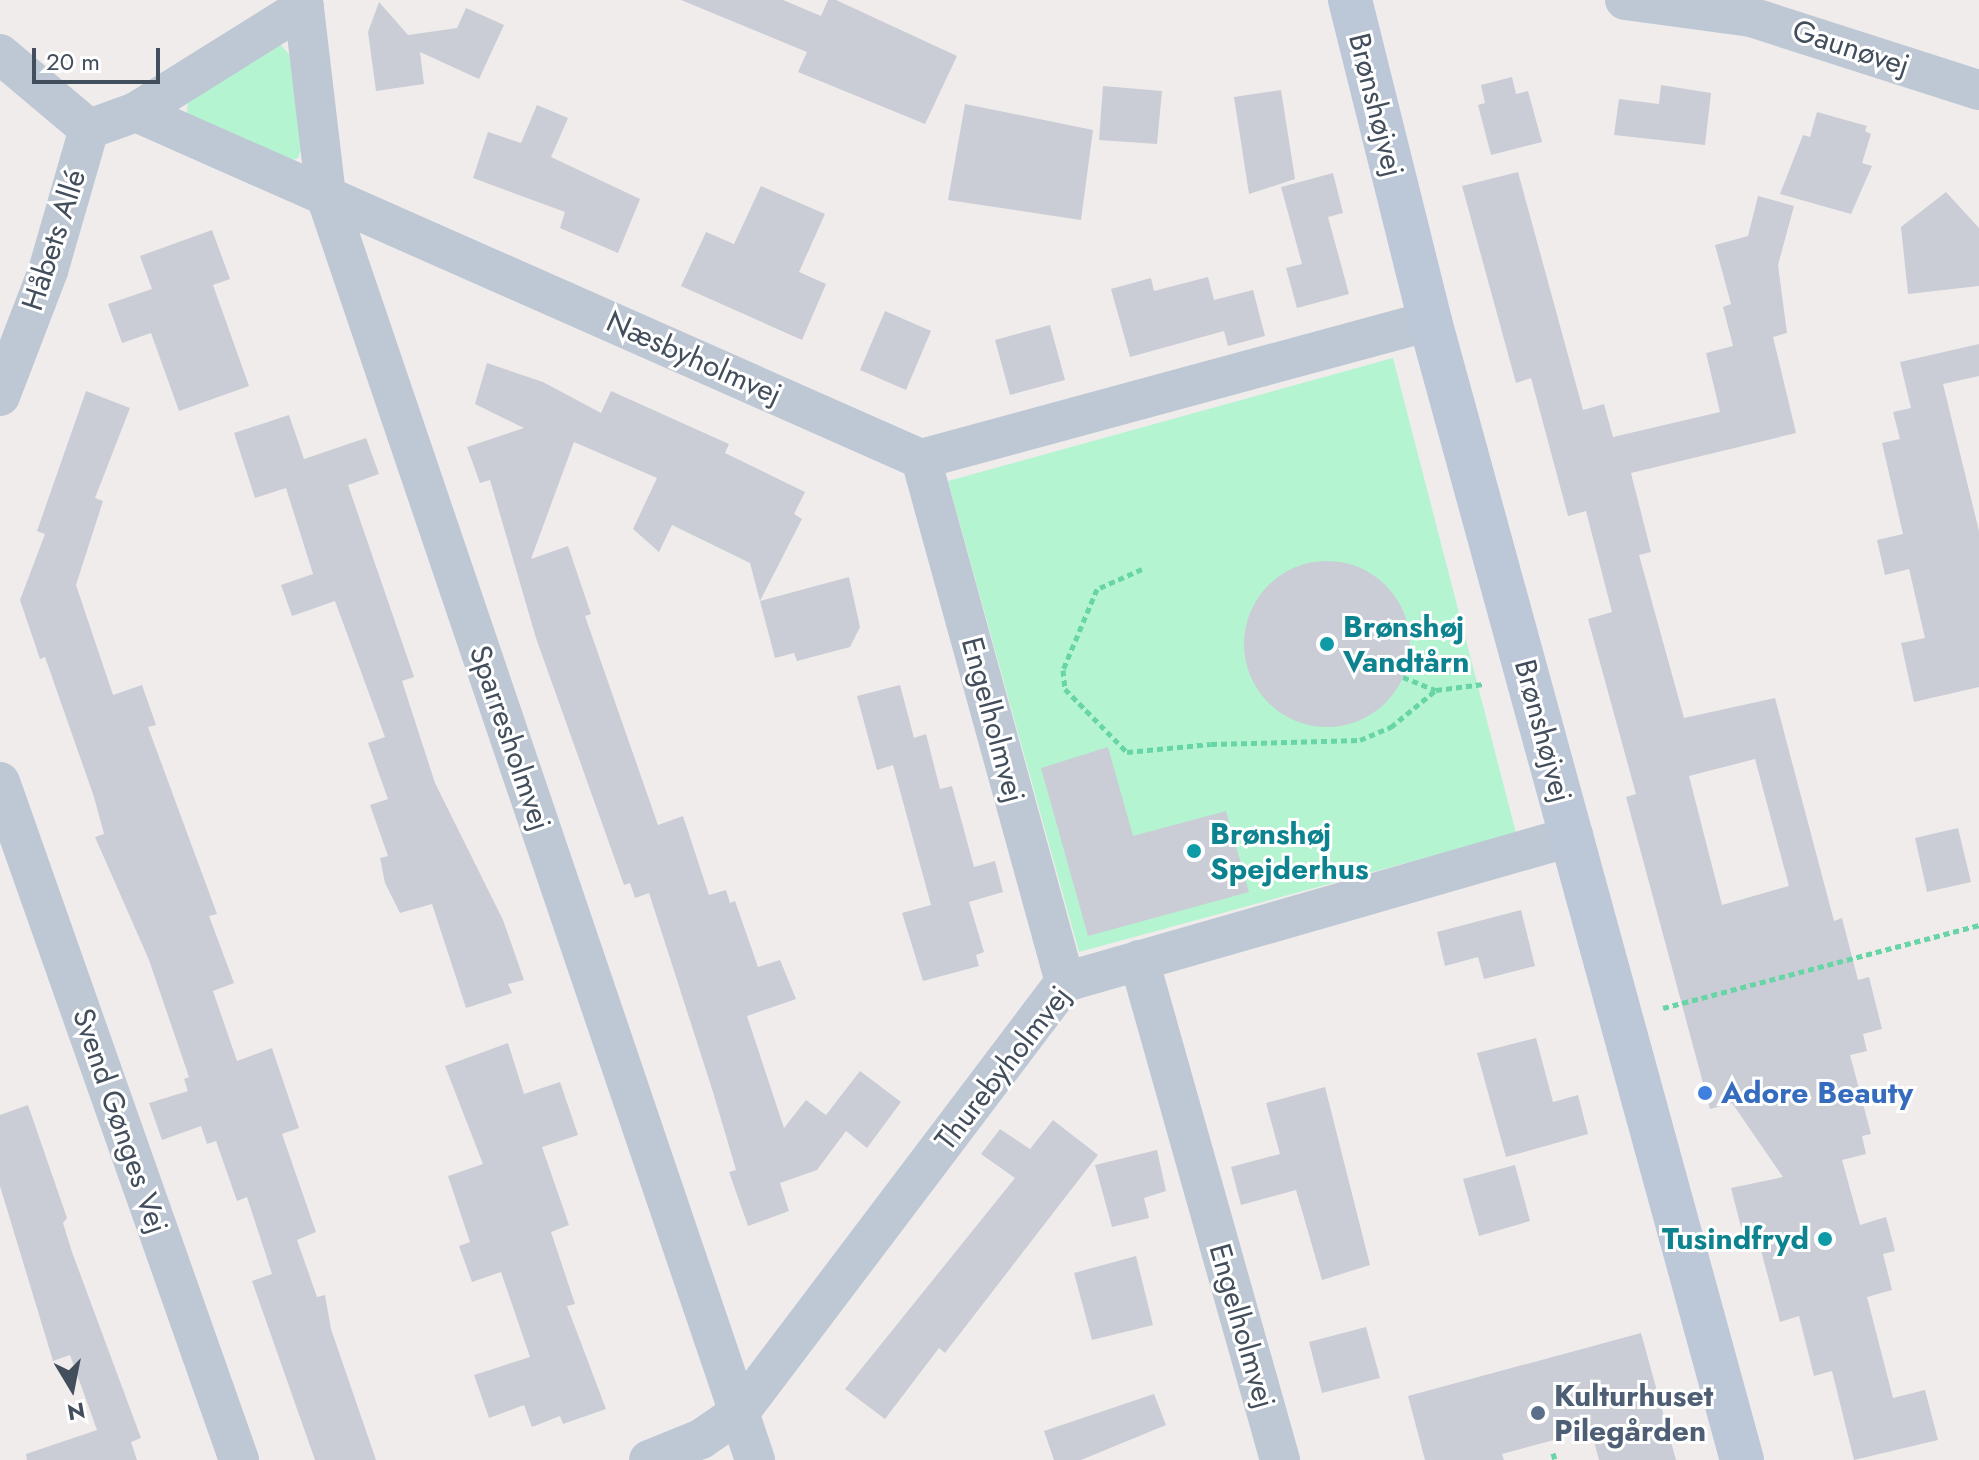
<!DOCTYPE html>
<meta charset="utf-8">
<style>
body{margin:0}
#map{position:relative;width:1979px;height:1460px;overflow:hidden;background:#f0ecec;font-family:Jost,sans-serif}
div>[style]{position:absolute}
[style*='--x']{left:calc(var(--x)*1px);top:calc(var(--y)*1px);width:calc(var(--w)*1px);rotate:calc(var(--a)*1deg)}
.green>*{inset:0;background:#b4f4d1}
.building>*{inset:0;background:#cacdd5}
.round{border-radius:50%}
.path>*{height:5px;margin-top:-2.5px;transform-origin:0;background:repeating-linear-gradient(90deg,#68d5a7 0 6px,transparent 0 10px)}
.street>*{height:40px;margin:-20px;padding:0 20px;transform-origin:20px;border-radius:20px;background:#bec8d4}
.secondary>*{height:44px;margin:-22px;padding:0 22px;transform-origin:22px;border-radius:22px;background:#bcc8d8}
.dots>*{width:22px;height:22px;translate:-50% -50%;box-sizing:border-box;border:4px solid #fff;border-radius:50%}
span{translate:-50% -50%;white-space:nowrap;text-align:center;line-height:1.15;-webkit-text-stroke:6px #fff;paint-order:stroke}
.street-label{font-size:30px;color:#434e5c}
.culture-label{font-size:30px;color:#0d838f;font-weight:700}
.left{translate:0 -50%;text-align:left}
.right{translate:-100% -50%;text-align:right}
.shop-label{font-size:30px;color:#366cbe;font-weight:700}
.service-label{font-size:30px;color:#4e5e75;font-weight:700}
.north{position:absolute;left:32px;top:1348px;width:80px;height:80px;-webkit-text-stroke:6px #fff;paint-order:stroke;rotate:170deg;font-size:22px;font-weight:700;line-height:32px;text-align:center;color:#434e5c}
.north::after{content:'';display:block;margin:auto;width:28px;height:36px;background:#434e5c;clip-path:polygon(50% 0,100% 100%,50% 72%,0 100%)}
.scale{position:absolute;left:32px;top:48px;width:128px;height:36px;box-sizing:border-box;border:4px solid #434e5c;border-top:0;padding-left:10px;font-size:24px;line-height:28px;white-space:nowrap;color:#434e5c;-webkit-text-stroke:6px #fff;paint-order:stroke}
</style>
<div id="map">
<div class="green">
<i style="clip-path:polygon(280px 44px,289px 54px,303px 144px,298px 158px,287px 162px,197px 123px,187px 112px,188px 100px)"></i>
<i style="clip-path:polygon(1393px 358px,1516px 833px,1079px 952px,948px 481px)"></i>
</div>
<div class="building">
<i style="clip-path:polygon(681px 0,783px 0,821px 16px,828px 0,836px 0,957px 56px,925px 124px,798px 72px,807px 52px)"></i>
<i style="clip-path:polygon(379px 2px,408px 35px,457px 28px,466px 8px,504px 25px,479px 79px,420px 52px,424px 84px,376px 91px,368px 32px)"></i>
<i style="clip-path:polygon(1512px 77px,1516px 94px,1528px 91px,1542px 142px,1491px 155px,1478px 105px,1485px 103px,1481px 85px)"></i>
<i style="clip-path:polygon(1661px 85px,1711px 93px,1705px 145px,1614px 135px,1619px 99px,1659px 104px)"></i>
<i style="clip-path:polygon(1103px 86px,1162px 91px,1157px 144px,1099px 140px)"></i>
<i style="clip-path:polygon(1281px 90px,1295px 179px,1249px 194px,1234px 97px)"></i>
<i style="clip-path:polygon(965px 104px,1093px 130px,1081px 220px,948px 200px)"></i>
<i style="clip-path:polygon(537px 105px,568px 118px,551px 157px,640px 199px,618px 253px,560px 228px,565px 212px,473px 178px,488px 132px,521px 143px)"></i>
<i style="clip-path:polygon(1817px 112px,1867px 126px,1865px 131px,1871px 134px,1862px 163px,1872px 166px,1851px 214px,1780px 194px,1803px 135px,1810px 137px)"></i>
<i style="clip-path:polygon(evenodd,1518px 172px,1583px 410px,1604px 404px,1613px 437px,1720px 412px,1706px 353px,1733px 346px,1723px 307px,1731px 304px,1715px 245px,1748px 236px,1758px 196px,1794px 206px,1778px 265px,1787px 333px,1773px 337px,1796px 433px,1631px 473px,1651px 552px,1639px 555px,1684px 718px,1775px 698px,1834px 921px,1842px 918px,1858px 980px,1869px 977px,1882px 1029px,1863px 1034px,1867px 1051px,1850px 1055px,1871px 1134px,1862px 1136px,1866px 1154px,1842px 1160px,1860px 1225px,1886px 1217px,1895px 1251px,1883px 1254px,1892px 1290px,1867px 1297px,1893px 1398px,1925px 1390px,1938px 1440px,1854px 1460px,1832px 1371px,1814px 1376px,1799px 1316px,1780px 1322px,1754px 1224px,1741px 1227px,1731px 1188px,1783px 1177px,1732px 1103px,1710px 1109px,1626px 797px,1636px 794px,1588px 619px,1612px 612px,1586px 511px,1568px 516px,1531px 378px,1516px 383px,1462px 186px,1518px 172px,1755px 759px,1789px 886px,1722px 905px,1689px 776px,1755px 759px)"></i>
<i style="clip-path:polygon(1333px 173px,1343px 213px,1328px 217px,1349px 294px,1297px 308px,1286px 268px,1302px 264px,1281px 187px)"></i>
<i style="clip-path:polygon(761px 186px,825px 214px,799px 272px,826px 284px,802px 340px,681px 286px,706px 232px,734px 244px)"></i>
<i style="clip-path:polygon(1946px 192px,1979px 228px,1979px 286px,1908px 294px,1901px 227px)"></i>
<i style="clip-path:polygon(212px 230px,230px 279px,213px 285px,249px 386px,179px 411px,151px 333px,122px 343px,108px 304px,152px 289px,140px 256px)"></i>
<i style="clip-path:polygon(1208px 277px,1214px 300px,1253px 290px,1265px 336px,1228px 346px,1224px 331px,1130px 357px,1111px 289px,1151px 278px,1154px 291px)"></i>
<i style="clip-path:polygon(885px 311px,931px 331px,906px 390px,860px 370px)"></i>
<i style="clip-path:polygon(1050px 325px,1065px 380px,1010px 395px,995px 340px)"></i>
<i style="clip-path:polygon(1979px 344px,1979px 376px,1943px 384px,1979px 531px,1979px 687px,1914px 702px,1901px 643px,1925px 638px,1909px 569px,1885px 575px,1877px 540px,1903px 534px,1882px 443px,1900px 439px,1893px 412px,1911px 408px,1900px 362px)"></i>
<i style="clip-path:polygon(487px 363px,543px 382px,601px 413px,611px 391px,729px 444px,725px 453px,805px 492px,794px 514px,802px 519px,760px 601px,849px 577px,860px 627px,850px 647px,797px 661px,794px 653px,775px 658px,750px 563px,672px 525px,659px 552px,633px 529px,657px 478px,574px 442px,531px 559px,568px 546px,591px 614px,585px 616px,658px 825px,683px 816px,709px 895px,726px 890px,730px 903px,735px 901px,758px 967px,780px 960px,796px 999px,747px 1016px,784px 1128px,806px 1100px,839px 1125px,826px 1115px,860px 1071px,901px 1102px,867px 1148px,846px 1131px,817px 1170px,780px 1183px,789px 1211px,748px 1226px,729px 1172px,736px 1170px,713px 1092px,649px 893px,635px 898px,630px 883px,624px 885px,536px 638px,490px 480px,480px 483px,467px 447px,524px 428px,475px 404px)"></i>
<i style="clip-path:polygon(86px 391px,130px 408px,95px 498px,103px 501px,76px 585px,113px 695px,142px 685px,156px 725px,148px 727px,217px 914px,209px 916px,234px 983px,213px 991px,237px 1061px,272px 1048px,299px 1128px,282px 1134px,316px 1232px,297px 1240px,317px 1297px,325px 1295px,331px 1329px,376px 1460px,315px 1460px,252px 1281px,272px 1274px,247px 1197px,237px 1201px,216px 1141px,207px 1144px,201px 1126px,162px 1140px,149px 1103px,188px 1091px,184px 1079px,189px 1077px,149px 960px,95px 837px,104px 834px,94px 797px,45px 657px,40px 659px,20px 600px,45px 534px,37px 531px)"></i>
<i style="clip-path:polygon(289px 415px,304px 459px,366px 438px,379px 474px,348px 485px,414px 677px,402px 681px,435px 783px,503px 920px,524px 980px,508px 984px,512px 993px,466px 1008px,432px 904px,400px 913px,385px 883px,380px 858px,388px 856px,370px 805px,388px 799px,368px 743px,385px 737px,335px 601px,292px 616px,281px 585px,313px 574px,286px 488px,255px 498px,234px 433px)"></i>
<i class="round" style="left:1244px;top:561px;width:166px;height:166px"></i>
<i style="clip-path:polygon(900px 685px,914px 738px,926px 734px,940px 789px,952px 786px,974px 867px,995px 861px,1003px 892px,969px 902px,984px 952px,976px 955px,979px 966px,923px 981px,902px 913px,931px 905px,893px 765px,877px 770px,857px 696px)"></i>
<i style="clip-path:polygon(1108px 747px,1133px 836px,1226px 811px,1249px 892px,1088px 936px,1041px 768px)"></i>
<i style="clip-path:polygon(1958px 828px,1971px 882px,1927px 892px,1915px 838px)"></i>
<i style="clip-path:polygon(1521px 910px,1535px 966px,1484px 979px,1478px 957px,1445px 966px,1437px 932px)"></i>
<i style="clip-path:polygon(1536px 1038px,1553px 1102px,1578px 1095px,1588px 1134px,1506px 1157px,1477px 1053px)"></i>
<i style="clip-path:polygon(508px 1043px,524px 1094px,560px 1082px,578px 1135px,542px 1147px,569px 1225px,551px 1232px,575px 1304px,567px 1306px,606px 1409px,563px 1424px,560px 1416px,532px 1427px,524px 1405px,489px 1418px,474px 1375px,530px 1357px,501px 1272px,472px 1282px,459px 1246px,470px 1242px,448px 1176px,483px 1164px,445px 1066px)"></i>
<i style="clip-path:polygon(1325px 1087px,1370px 1265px,1322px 1280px,1296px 1190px,1241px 1205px,1231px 1167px,1280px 1154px,1266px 1103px)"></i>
<i style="clip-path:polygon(28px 1105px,67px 1218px,63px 1223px,72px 1252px,141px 1438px,131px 1442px,137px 1460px,27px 1460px,26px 1454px,97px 1430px,70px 1355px,53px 1361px,0 1186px,0 1115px)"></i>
<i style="clip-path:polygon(1053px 1120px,1098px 1155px,945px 1353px,939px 1348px,885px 1419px,845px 1389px,1015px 1178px,981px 1154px,1000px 1129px,1030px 1149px)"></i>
<i style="clip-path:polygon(1157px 1150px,1166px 1191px,1144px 1198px,1149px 1218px,1112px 1227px,1095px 1165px)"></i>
<i style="clip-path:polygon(1515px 1165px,1530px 1221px,1479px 1236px,1463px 1179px)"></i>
<i style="clip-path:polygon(1136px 1256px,1153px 1325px,1092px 1340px,1074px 1273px)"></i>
<i style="clip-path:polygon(1366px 1327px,1380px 1378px,1322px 1393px,1309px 1342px)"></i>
<i style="clip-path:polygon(1641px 1333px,1676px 1460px,1599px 1460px,1591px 1430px,1502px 1454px,1504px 1460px,1425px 1460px,1408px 1396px)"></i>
<i style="clip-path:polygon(1154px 1394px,1166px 1425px,1081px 1460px,1054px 1460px,1044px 1431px)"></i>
</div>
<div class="path">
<i style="--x:1142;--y:569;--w:49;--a:156"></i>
<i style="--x:1097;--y:589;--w:88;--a:112.8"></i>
<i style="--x:1063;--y:670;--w:19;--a:84"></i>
<i style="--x:1065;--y:689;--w:88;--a:45.5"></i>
<i style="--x:1127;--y:752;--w:84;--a:-5.4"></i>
<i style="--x:1211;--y:744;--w:149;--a:-1.5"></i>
<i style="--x:1360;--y:740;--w:34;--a:-23"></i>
<i style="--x:1391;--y:727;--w:58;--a:-39.4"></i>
<i style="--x:1436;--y:690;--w:48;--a:-7.1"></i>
<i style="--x:1403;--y:677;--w:35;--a:22"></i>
<i style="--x:1663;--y:1008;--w:327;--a:-14.7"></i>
<i style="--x:1553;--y:1453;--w:7;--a:74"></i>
</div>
<div class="street">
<i style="--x:303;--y:0;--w:197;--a:83.3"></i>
<i style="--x:326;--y:196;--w:1335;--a:71.25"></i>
<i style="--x:1625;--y:0;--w:127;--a:7.7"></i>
<i style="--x:1751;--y:17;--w:239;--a:17.8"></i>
<i style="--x:0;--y:54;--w:116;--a:40.1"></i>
<i style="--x:89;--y:129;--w:50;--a:-19.9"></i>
<i style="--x:136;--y:112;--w:858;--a:23.85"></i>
<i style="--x:921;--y:459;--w:527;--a:-15.17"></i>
<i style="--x:136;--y:112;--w:198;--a:-32"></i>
<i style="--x:0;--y:396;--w:134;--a:-69"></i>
<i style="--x:48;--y:271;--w:148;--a:-73.9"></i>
<i style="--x:921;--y:459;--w:542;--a:74.61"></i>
<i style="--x:0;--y:782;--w:719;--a:70.58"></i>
<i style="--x:1139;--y:960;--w:520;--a:74.25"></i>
<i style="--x:649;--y:1460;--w:56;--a:-22"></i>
<i style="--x:701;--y:1439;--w:46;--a:-34.4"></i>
<i style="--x:739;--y:1413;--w:540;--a:-52.9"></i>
<i style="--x:1065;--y:982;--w:529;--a:-16.03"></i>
</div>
<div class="secondary">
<i style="--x:1350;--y:0;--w:331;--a:76"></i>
<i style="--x:1430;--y:321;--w:1181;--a:74.68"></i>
</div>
<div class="dots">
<i style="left:1327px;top:644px;background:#0f9aa8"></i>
<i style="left:1194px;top:851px;background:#0f9aa8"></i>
<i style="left:1705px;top:1093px;background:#3f7fe0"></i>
<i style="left:1825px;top:1239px;background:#0f9aa8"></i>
<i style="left:1538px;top:1413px;background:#5c6f8a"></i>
</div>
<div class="street-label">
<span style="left:1851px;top:48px;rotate:18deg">Gaunøvej</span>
<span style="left:1376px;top:105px;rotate:76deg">Brønshøjvej</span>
<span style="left:54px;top:240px;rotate:-72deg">Håbets Allé</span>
<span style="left:694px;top:358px;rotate:24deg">Næsbyholmvej</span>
<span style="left:993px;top:720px;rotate:75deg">Engelholmvej</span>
<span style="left:1543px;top:731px;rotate:75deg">Brønshøjvej</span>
<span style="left:510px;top:738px;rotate:71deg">Sparresholmvej</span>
<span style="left:1003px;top:1068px;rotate:-52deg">Thurebyholmvej</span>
<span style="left:120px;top:1121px;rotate:71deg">Svend Gønges Vej</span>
<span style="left:1242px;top:1326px;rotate:74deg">Engelholmvej</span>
</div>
<div class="culture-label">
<span class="left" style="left:1343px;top:644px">Brønshøj<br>Vandtårn</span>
<span class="left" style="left:1210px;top:851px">Brønshøj<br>Spejderhus</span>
<span class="right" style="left:1809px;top:1239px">Tusindfryd</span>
</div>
<div class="shop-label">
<span class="left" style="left:1721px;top:1093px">Adore Beauty</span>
</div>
<div class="service-label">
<span class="left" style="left:1554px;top:1413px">Kulturhuset<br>Pilegården</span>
</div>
<div class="north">N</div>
<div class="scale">20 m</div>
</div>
